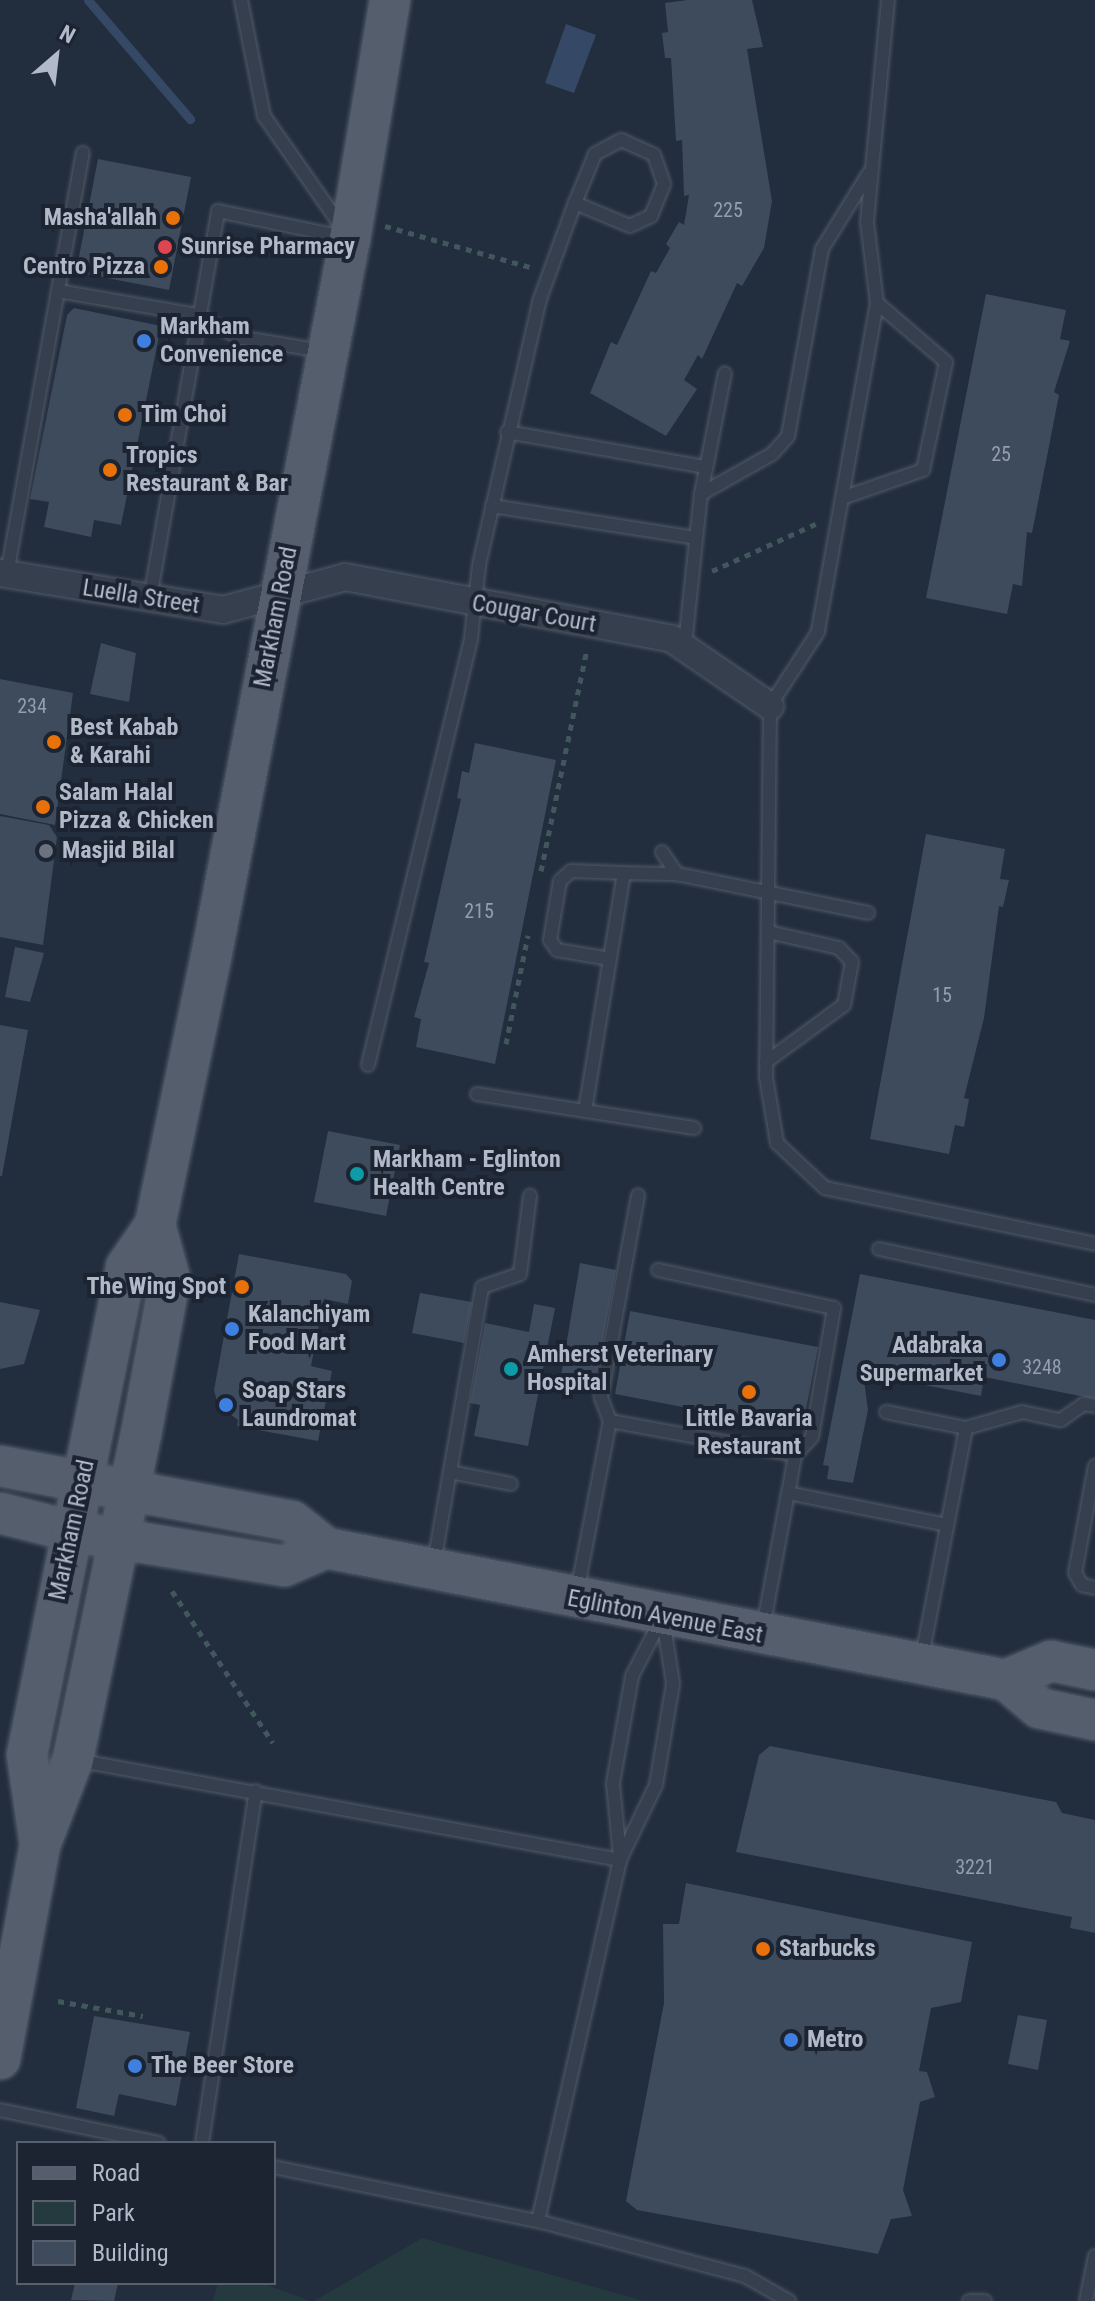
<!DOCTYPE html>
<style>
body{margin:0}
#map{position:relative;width:1095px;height:2301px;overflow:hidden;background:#222d3d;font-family:"Roboto Condensed",sans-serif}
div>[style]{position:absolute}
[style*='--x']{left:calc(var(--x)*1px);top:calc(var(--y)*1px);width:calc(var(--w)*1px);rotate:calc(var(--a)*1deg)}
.green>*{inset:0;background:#243a3e}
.water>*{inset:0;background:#354865}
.stream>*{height:9px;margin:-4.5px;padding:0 4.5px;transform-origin:4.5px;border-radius:4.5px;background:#354865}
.building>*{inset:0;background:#3e4b5d}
.path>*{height:5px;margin-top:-2.5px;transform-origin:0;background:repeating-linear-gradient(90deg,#42575b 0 6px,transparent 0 12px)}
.roads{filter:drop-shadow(0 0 2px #525a68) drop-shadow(0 0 2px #525a68)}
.service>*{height:12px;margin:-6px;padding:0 6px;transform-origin:6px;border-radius:6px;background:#363f4d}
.minor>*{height:26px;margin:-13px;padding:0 13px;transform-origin:13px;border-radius:13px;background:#363f4d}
.primary>*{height:40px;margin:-20px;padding:0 20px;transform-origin:20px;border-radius:20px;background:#545e6d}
.dots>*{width:22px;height:22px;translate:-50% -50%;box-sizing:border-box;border:4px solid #1c2432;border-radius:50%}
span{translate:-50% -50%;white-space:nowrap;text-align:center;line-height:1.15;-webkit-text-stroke:8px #1c2432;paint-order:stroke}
.number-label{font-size:20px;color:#959eae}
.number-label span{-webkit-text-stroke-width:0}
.poi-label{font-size:24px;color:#b2bac9;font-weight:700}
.right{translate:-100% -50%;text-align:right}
.left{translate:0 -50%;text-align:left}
.street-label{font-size:24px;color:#b2bac9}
.legend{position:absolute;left:16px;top:2141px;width:260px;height:144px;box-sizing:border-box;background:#1c2432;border:2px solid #58606e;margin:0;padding:10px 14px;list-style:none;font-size:24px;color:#b2bac9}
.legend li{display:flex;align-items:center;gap:16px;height:40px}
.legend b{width:40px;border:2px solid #58606e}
.north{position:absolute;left:16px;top:16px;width:80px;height:80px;-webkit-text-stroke:6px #1c2432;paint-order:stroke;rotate:28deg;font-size:22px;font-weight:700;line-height:32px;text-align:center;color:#b2bac9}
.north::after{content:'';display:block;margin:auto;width:28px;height:36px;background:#b2bac9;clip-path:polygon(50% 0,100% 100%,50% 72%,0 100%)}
</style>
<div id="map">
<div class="green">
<i style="clip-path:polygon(422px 2238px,644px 2301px,314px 2301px)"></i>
<i style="clip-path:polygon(218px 2283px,262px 2283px,310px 2301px,213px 2301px)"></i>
</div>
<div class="water">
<i style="clip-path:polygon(566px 24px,596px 35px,574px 93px,545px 83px)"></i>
</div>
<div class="stream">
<i style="--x:88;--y:0;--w:157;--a:49.4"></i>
</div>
<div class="building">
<i style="clip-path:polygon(687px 0,752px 0,763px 47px,747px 49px,772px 201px,764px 248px,742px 286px,737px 283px,702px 359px,698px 355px,684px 380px,697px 389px,666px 436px,590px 393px,611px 342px,617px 345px,651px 271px,656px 273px,670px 248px,666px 244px,679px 222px,684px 225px,689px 195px,684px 196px,682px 140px,676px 141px,671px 58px,665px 58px,662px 33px,668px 32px,665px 3px)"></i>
<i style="clip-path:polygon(98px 159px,191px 177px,169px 290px,76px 272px)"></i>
<i style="clip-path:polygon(986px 294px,1066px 310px,1060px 339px,1070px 341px,1054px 392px,1059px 395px,1032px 533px,1027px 532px,1022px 586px,1013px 584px,1007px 614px,926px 598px)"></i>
<i style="clip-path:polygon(74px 308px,161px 326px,121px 525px,94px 520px,91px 537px,44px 527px,49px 502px,30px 499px,67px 315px)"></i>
<i style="clip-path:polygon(101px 643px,136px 653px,129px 702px,90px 694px)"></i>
<i style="clip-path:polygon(0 679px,73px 693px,55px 825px,0 814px)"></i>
<i style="clip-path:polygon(475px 743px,556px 760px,495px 1064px,416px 1047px,421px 1019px,414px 1017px,429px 963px,424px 962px,461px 799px,457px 798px,462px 771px,469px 773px)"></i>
<i style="clip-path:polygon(0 816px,49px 825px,57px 837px,43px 945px,0 937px)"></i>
<i style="clip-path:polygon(926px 834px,1005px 849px,1000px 879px,1009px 880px,1003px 907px,999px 906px,984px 1018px,964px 1098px,969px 1099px,964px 1127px,955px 1125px,949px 1154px,870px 1139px)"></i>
<i style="clip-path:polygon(15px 947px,44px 953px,30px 1002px,5px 997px)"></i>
<i style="clip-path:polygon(0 1025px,28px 1030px,2px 1176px,0 1176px)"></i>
<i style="clip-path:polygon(328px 1131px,400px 1145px,386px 1216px,314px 1202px)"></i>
<i style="clip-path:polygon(239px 1254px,346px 1274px,352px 1281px,348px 1304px,324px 1299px,311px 1366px,332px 1371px,318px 1441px,237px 1426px,238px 1420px,218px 1405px,214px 1390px)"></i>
<i style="clip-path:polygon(580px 1263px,616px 1270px,595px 1383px,561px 1376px)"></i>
<i style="clip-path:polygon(860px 1274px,1095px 1320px,1095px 1399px,984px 1377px,981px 1396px,863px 1373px,868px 1410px,853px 1483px,827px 1479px,829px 1466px,823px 1465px)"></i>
<i style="clip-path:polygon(420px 1293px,472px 1302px,464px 1343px,412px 1333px)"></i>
<i style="clip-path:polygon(0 1302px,40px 1310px,24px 1364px,0 1369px)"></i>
<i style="clip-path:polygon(534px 1304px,555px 1308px,528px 1446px,474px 1436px,480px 1405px,470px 1403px,485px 1323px,529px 1332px)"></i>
<i style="clip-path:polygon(630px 1311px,818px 1347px,802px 1430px,615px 1394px)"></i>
<i style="clip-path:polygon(770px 1746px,1056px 1802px,1062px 1813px,1095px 1820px,1095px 1933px,1070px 1928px,1072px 1917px,736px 1852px,759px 1755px)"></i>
<i style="clip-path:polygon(686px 1883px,972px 1942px,961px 2002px,931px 2008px,919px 2071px,927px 2072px,935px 2097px,920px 2102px,903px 2190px,912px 2216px,891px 2219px,878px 2254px,637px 2210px,626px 2201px,664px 2003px,663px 1924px,679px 1924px)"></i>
<i style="clip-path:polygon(1018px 2015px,1047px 2020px,1038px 2070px,1008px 2064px)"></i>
<i style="clip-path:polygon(94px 2016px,190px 2032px,176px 2106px,119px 2094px,114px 2116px,76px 2108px)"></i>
<i style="clip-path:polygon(75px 2283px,118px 2283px,114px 2301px,71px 2300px)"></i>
</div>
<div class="path">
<i style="--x:385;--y:226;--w:154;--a:15.8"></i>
<i style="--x:712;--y:571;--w:119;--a:-24.4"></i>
<i style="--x:541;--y:871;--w:227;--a:-78.3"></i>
<i style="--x:506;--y:1044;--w:111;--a:-78.6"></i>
<i style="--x:172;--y:1591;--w:182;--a:56.4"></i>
<i style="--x:58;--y:2001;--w:86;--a:10"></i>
</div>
<div class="roads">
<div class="service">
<i style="--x:241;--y:0;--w:118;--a:78.8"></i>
<i style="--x:264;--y:116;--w:134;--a:55"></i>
<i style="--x:888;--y:0;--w:223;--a:95.4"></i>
<i style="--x:867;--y:222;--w:82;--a:83"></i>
<i style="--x:877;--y:303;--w:334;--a:100.2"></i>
<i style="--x:818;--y:632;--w:88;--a:123"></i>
<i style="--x:770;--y:706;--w:371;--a:90.6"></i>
<i style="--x:766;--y:1077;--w:67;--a:80.5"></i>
<i style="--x:777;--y:1143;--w:66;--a:43.2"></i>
<i style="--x:825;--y:1188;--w:276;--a:11.7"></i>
<i style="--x:58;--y:291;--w:141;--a:9.8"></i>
<i style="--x:197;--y:315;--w:47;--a:28.2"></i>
<i style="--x:238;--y:337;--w:85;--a:9.5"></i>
<i style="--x:507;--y:432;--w:202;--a:10"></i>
<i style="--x:701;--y:494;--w:81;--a:-29.4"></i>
<i style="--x:772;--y:454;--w:24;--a:-48"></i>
<i style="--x:788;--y:436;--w:190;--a:-79.7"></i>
<i style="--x:822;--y:249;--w:89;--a:-58.3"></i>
<i style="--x:842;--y:498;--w:86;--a:-19.1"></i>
<i style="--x:923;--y:470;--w:110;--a:-78"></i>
<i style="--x:946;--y:362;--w:91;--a:-139.5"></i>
<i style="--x:492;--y:506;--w:206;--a:8.9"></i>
<i style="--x:7;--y:574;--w:428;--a:-79.8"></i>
<i style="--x:150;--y:598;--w:393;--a:-80"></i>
<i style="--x:218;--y:211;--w:132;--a:11.8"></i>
<i style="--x:685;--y:645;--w:152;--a:-84"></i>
<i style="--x:701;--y:494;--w:123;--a:-78.8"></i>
<i style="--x:662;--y:852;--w:27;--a:56"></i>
<i style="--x:677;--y:874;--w:195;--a:11.5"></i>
<i style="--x:610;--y:959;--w:54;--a:-170.4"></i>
<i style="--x:557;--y:950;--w:12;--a:-125"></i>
<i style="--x:550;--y:940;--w:60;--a:-80.4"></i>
<i style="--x:560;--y:881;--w:15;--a:-42"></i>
<i style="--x:571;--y:871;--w:53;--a:2.2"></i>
<i style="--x:766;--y:1062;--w:97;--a:-36.2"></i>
<i style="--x:844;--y:1005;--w:44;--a:-79.5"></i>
<i style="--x:852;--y:962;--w:19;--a:-133"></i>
<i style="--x:839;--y:948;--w:73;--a:-167.3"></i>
<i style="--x:368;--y:1065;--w:439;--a:-76.4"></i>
<i style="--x:471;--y:638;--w:73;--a:-83.7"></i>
<i style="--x:479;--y:565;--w:273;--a:-77.1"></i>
<i style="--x:540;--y:299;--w:102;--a:-70"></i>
<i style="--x:575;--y:203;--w:53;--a:-67.8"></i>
<i style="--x:595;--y:154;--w:30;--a:-28"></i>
<i style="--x:621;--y:140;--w:36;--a:24"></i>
<i style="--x:654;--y:155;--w:31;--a:71"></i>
<i style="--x:664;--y:184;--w:35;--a:112"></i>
<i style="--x:651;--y:216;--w:23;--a:155"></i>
<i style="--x:630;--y:226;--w:60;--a:-157.3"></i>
<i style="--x:477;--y:1094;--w:220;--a:8.9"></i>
<i style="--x:585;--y:1111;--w:241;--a:-80.7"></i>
<i style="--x:624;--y:873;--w:53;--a:1.1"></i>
<i style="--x:879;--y:1249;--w:221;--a:12"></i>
<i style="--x:658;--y:1270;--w:180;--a:12.2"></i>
<i style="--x:834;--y:1308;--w:131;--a:99.7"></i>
<i style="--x:812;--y:1437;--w:25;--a:133"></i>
<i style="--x:886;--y:1412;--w:82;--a:11.3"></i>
<i style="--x:966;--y:1428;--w:233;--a:100.9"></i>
<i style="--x:610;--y:1421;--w:26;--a:-111"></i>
<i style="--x:601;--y:1397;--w:205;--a:-79.6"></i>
<i style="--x:966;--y:1428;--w:58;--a:-15.9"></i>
<i style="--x:1022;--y:1412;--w:40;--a:12"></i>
<i style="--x:1061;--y:1420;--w:28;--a:-35"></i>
<i style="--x:1084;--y:1404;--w:11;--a:10"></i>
<i style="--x:1095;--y:1466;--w:109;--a:100.6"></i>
<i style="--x:1075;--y:1573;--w:14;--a:60"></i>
<i style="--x:1082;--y:1585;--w:13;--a:13"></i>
<i style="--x:450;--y:1472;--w:62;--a:11.1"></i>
<i style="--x:434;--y:1563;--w:280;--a:-80.1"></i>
<i style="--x:482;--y:1287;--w:40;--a:-18.9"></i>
<i style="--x:520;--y:1274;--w:79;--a:-82.7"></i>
<i style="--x:577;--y:1592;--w:174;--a:-79.1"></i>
<i style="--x:610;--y:1421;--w:188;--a:10.4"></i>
<i style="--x:795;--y:1455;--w:39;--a:100"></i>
<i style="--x:763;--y:1628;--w:137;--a:-79.5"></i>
<i style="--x:788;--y:1493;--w:162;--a:11.4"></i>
<i style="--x:76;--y:1760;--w:553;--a:10.42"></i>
<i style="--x:620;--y:1856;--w:73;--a:-95.5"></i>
<i style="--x:613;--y:1783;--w:109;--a:-79.9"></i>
<i style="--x:632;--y:1676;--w:63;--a:-62.6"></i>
<i style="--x:0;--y:2110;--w:162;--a:11.7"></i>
<i style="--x:202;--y:2143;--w:356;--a:-81.3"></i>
<i style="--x:274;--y:2167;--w:269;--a:11.6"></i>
<i style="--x:538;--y:2221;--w:214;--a:14.9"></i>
<i style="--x:745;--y:2276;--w:51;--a:29.6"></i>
<i style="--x:538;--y:2221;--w:370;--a:-77.2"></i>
<i style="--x:620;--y:1860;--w:83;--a:-64.4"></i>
<i style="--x:656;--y:1785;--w:103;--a:-80.5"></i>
<i style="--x:673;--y:1683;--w:64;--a:-99"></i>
<i style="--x:969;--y:2301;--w:16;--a:0"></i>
<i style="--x:1086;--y:2301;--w:46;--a:-78.7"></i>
</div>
<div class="minor">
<i style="--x:0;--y:573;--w:226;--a:9.4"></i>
<i style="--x:223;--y:610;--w:126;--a:-15.1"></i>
<i style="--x:345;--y:577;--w:333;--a:10.7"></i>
<i style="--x:672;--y:639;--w:119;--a:34.4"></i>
</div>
<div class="primary">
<i style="--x:0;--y:1466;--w:297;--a:10.7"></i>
<i style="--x:292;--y:1521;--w:43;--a:38.5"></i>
<i style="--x:326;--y:1548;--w:693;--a:10.99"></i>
<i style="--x:1006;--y:1680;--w:43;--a:40.3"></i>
<i style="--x:1039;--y:1708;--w:57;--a:12.1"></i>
<i style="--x:0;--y:1513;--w:73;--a:14.2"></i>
<i style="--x:71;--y:1531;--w:216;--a:9.3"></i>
<i style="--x:284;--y:1566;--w:46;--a:-23.2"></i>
<i style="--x:1006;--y:1680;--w:49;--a:-22.9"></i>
<i style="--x:1051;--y:1661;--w:45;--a:11.6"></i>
<i style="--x:40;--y:1845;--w:91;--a:-98.2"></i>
<i style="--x:27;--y:1755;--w:498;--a:-78.5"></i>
<i style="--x:126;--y:1267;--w:51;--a:-55.4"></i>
<i style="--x:155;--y:1225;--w:279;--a:-78.2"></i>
<i style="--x:212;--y:952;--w:726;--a:-79.05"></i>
<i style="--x:350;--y:239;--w:242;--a:-80.5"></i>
<i style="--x:0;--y:2059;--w:218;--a:-79.4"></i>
<i style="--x:40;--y:1845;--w:92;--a:-69"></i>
<i style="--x:73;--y:1759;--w:332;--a:-78.2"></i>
<i style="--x:141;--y:1434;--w:158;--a:-79.4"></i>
<i style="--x:170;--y:1279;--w:56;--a:-105.5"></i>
</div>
</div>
<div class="dots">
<i style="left:173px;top:218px;background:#e8710a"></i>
<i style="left:165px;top:247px;background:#e0444e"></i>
<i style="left:161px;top:267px;background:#e8710a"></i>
<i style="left:144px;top:341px;background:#3f7fe0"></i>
<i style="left:125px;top:415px;background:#e8710a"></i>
<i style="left:110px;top:470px;background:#e8710a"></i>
<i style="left:54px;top:742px;background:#e8710a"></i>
<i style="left:43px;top:807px;background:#e8710a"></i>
<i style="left:46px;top:851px;background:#6b7280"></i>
<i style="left:357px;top:1174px;background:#0f9aa8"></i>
<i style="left:242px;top:1287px;background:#e8710a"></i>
<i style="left:232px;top:1329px;background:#3f7fe0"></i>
<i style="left:999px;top:1360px;background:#3f7fe0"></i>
<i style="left:511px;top:1369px;background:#0f9aa8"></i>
<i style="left:749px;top:1392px;background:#e8710a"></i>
<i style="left:226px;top:1405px;background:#3f7fe0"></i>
<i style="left:763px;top:1949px;background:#e8710a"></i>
<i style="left:791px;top:2040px;background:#3f7fe0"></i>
<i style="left:135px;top:2066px;background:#3f7fe0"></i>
</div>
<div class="number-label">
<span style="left:728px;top:210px">225</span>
<span style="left:1001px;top:454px">25</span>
<span style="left:32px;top:706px">234</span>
<span style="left:479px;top:911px">215</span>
<span style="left:942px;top:995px">15</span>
<span style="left:1042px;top:1367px">3248</span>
<span style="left:975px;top:1867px">3221</span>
</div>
<div class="poi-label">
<span class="right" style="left:157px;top:218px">Masha'allah</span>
<span class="left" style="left:181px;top:247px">Sunrise Pharmacy</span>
<span class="right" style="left:145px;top:267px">Centro Pizza</span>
<span class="left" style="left:160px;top:341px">Markham<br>Convenience</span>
<span class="left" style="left:141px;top:415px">Tim Choi</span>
<span class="left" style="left:126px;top:470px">Tropics<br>Restaurant &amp; Bar</span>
<span class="left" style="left:70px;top:742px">Best Kabab<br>&amp; Karahi</span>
<span class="left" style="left:59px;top:807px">Salam Halal<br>Pizza &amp; Chicken</span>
<span class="left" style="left:62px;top:851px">Masjid Bilal</span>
<span class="left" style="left:373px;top:1174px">Markham - Eglinton<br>Health Centre</span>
<span class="right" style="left:226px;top:1287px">The Wing Spot</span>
<span class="left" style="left:248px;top:1329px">Kalanchiyam<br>Food Mart</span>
<span class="right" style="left:983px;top:1360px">Adabraka<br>Supermarket</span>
<span class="left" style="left:527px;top:1369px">Amherst Veterinary<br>Hospital</span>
<span class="left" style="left:242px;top:1405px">Soap Stars<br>Laundromat</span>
<span style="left:749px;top:1433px">Little Bavaria<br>Restaurant</span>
<span class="left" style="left:779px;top:1949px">Starbucks</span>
<span class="left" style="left:807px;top:2040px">Metro</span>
<span class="left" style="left:151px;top:2066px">The Beer Store</span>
</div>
<div class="street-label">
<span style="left:141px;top:597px;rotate:9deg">Luella Street</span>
<span style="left:534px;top:614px;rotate:10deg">Cougar Court</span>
<span style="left:276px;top:617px;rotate:-79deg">Markham Road</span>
<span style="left:72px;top:1530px;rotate:-78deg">Markham Road</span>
<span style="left:665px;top:1617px;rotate:11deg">Eglinton Avenue East</span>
</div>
<ul class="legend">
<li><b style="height:10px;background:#545e6d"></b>Road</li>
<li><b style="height:22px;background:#243a3e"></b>Park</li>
<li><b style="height:22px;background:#3e4b5d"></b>Building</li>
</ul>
<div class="north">N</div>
</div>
